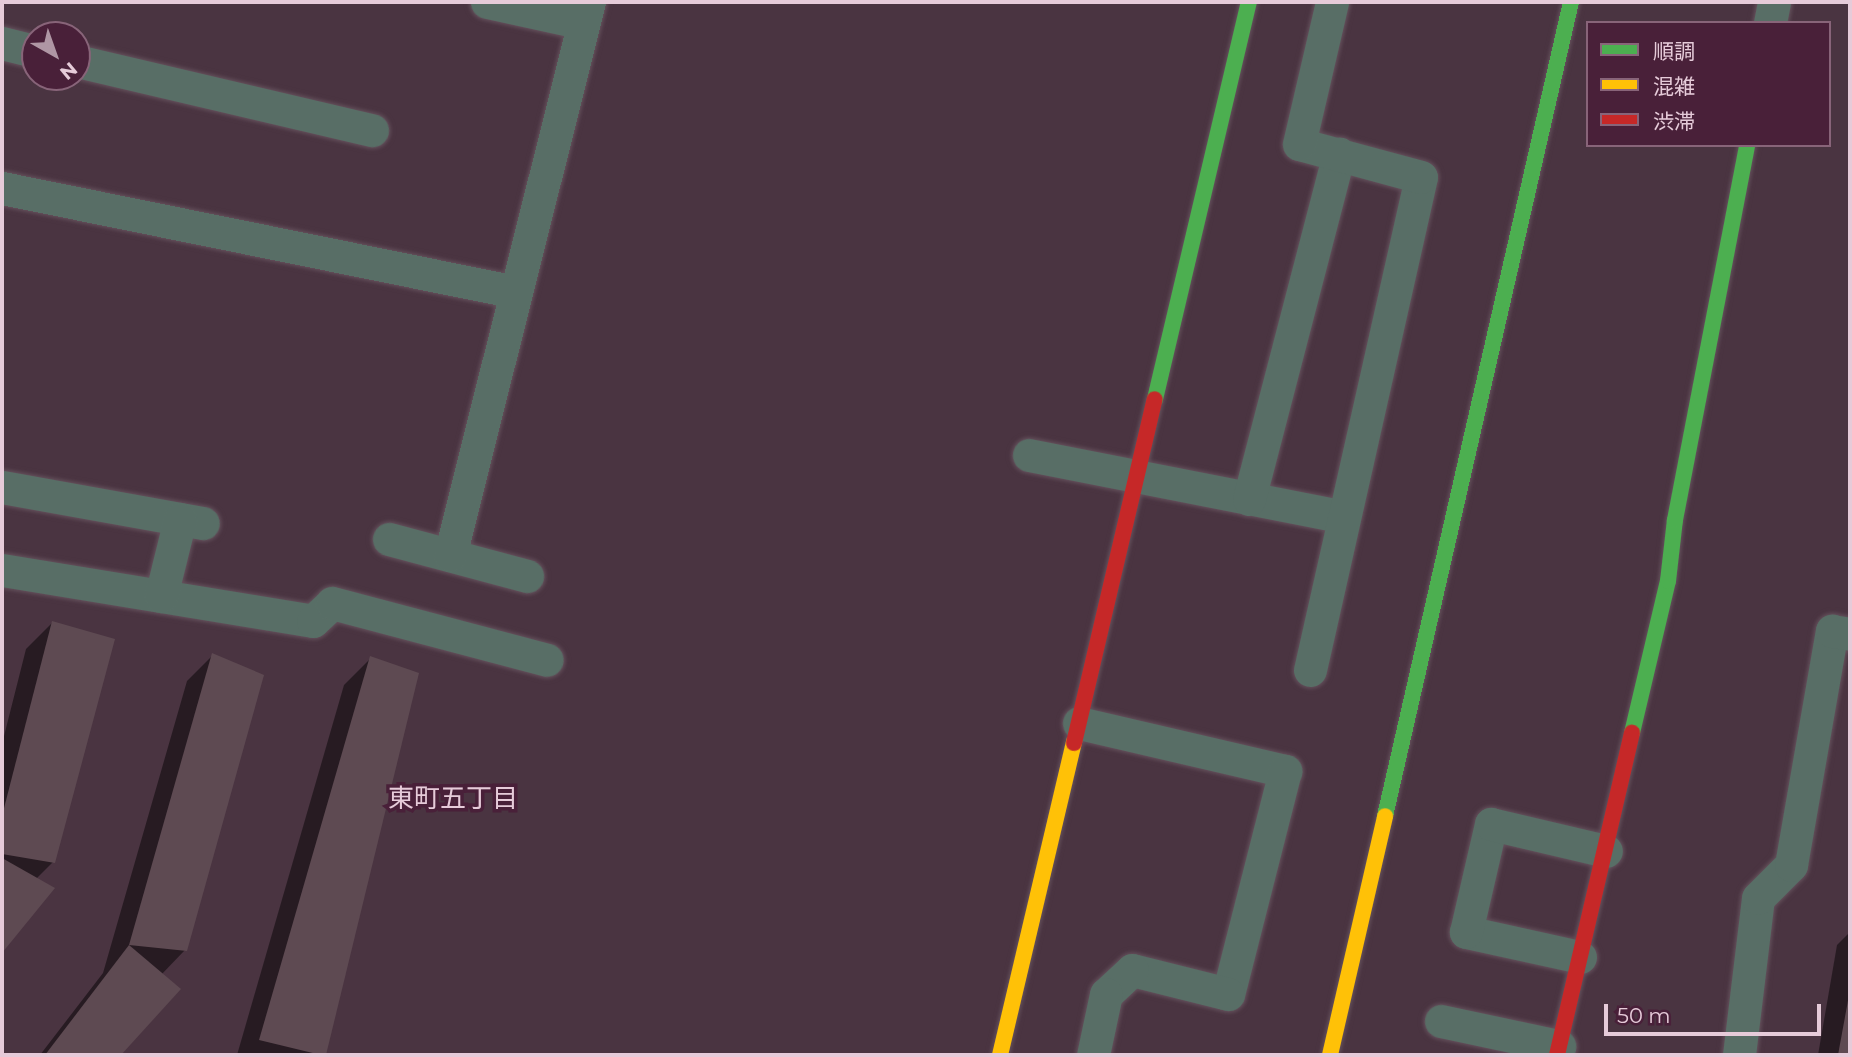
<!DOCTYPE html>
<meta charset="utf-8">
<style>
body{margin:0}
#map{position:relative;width:1852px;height:1057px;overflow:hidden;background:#4a3441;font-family:Montserrat,"Noto Sans JP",sans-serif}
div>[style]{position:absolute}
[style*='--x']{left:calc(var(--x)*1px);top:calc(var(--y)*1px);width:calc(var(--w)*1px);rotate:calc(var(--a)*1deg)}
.shadow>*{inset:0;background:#0007}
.building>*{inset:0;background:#5e4a52}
.roads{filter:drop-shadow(0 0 2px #64515c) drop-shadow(0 0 2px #64515c)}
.street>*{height:33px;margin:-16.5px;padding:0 16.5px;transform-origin:16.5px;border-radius:16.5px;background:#586e66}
.fast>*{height:16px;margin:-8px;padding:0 8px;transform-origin:8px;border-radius:8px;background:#4caf50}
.slow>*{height:16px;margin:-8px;padding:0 8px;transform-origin:8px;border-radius:8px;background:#ffc107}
.jam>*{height:16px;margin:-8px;padding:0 8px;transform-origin:8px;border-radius:8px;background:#c62828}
span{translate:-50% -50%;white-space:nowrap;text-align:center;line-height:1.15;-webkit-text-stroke:7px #492039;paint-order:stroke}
.neighbourhood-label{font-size:26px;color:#e6cbd9}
.frame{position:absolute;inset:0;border:4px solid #e6cbd9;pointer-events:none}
.legend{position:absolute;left:1586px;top:21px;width:245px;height:126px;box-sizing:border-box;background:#492039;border:2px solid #886479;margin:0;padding:9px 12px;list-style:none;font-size:21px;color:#e6cbd9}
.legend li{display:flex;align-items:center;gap:14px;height:35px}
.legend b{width:35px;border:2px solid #886479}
.north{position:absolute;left:21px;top:21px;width:70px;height:70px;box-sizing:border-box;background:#492039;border:2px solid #886479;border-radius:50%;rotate:140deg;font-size:19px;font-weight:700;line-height:28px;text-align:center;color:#e6cbd9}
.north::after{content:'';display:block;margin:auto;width:24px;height:32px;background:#af96a4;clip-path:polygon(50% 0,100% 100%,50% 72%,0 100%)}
.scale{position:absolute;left:1604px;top:1004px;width:217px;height:32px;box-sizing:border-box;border:4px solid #e6cbd9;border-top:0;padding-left:9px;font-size:21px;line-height:24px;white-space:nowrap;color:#e6cbd9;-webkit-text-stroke:5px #492039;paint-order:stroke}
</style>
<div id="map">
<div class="shadow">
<i style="clip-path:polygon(52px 623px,53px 862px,36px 879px,52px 888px,2px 951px,2px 744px,26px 649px)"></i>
<i style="clip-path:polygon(213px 655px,185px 950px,161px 975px,178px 989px,119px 1055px,40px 1055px,103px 973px,187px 681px)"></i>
<i style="clip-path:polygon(371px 658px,417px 674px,324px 1055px,237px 1055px,344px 685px)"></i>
<i style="clip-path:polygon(1850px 932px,1850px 1055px,1818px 1055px,1837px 945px)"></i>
</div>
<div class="building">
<i style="clip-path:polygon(52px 621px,115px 639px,55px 863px,2px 854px,2px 816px)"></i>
<i style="clip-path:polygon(212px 653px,264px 675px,187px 951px,129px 945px)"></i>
<i style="clip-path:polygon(370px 656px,419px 673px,326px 1055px,321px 1055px,259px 1040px)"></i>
<i style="clip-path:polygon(2px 858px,55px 888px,2px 953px)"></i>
<i style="clip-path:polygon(129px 945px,181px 989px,121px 1055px,45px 1055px)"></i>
<i style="clip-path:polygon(1849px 995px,1850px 1055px,1838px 1055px)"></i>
</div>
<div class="roads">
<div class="street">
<i style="--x:487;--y:2;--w:98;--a:12.3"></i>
<i style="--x:1770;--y:23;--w:21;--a:-79"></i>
<i style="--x:2;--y:43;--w:34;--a:14"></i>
<i style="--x:77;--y:61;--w:303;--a:13.2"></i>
<i style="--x:2;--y:188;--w:524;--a:11.44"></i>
<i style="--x:1029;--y:455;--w:321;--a:11.1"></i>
<i style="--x:2;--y:487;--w:204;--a:10.2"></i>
<i style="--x:1249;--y:499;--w:357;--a:-75.4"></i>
<i style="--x:389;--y:539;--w:143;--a:15"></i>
<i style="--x:450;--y:555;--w:570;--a:-75.89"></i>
<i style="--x:2;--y:570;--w:315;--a:9.3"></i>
<i style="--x:313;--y:621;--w:26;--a:-43"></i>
<i style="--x:332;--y:603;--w:222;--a:14.8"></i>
<i style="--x:161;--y:596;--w:79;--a:-76.1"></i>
<i style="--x:1310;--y:670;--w:505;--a:-77.31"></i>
<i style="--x:1421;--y:177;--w:126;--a:-164.9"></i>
<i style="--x:1299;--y:144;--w:146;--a:-76.9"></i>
<i style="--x:1079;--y:723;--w:212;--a:13.1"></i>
<i style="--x:1285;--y:771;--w:230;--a:104.3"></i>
<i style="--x:1228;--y:994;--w:99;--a:-166"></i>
<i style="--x:1132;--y:970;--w:35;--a:137"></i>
<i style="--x:1106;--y:994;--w:62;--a:102"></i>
<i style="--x:1580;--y:957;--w:117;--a:-167.6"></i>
<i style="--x:1466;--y:932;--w:111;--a:-77"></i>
<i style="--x:1491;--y:824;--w:118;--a:13.2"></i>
<i style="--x:1441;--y:1021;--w:121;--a:12"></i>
<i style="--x:1739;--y:1055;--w:158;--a:-83.1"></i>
<i style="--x:1758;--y:898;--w:47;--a:-45"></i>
<i style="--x:1791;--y:865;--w:238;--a:-80.1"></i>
<i style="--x:1832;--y:631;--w:18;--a:9"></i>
</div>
<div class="fast">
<i style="--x:1155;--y:399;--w:408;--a:-76.7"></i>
<i style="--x:1632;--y:733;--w:156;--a:-76.7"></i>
<i style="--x:1668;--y:581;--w:61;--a:-83.5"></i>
<i style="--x:1675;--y:520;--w:382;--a:-79.1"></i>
<i style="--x:1385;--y:816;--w:835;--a:-77.13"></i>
</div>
<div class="slow">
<i style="--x:1000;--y:1055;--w:321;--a:-76.7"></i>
<i style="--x:1330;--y:1055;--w:245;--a:-77"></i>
</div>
<div class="jam">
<i style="--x:1074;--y:743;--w:353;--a:-76.8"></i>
<i style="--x:1557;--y:1055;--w:331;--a:-76.9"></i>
</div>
</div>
<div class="neighbourhood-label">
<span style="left:453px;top:799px">東町五丁目</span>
</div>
<div class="frame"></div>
<ul class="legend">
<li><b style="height:9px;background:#4caf50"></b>順調</li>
<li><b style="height:9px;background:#ffc107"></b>混雑</li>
<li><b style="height:9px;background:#c62828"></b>渋滞</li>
</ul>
<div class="north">N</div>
<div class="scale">50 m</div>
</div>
